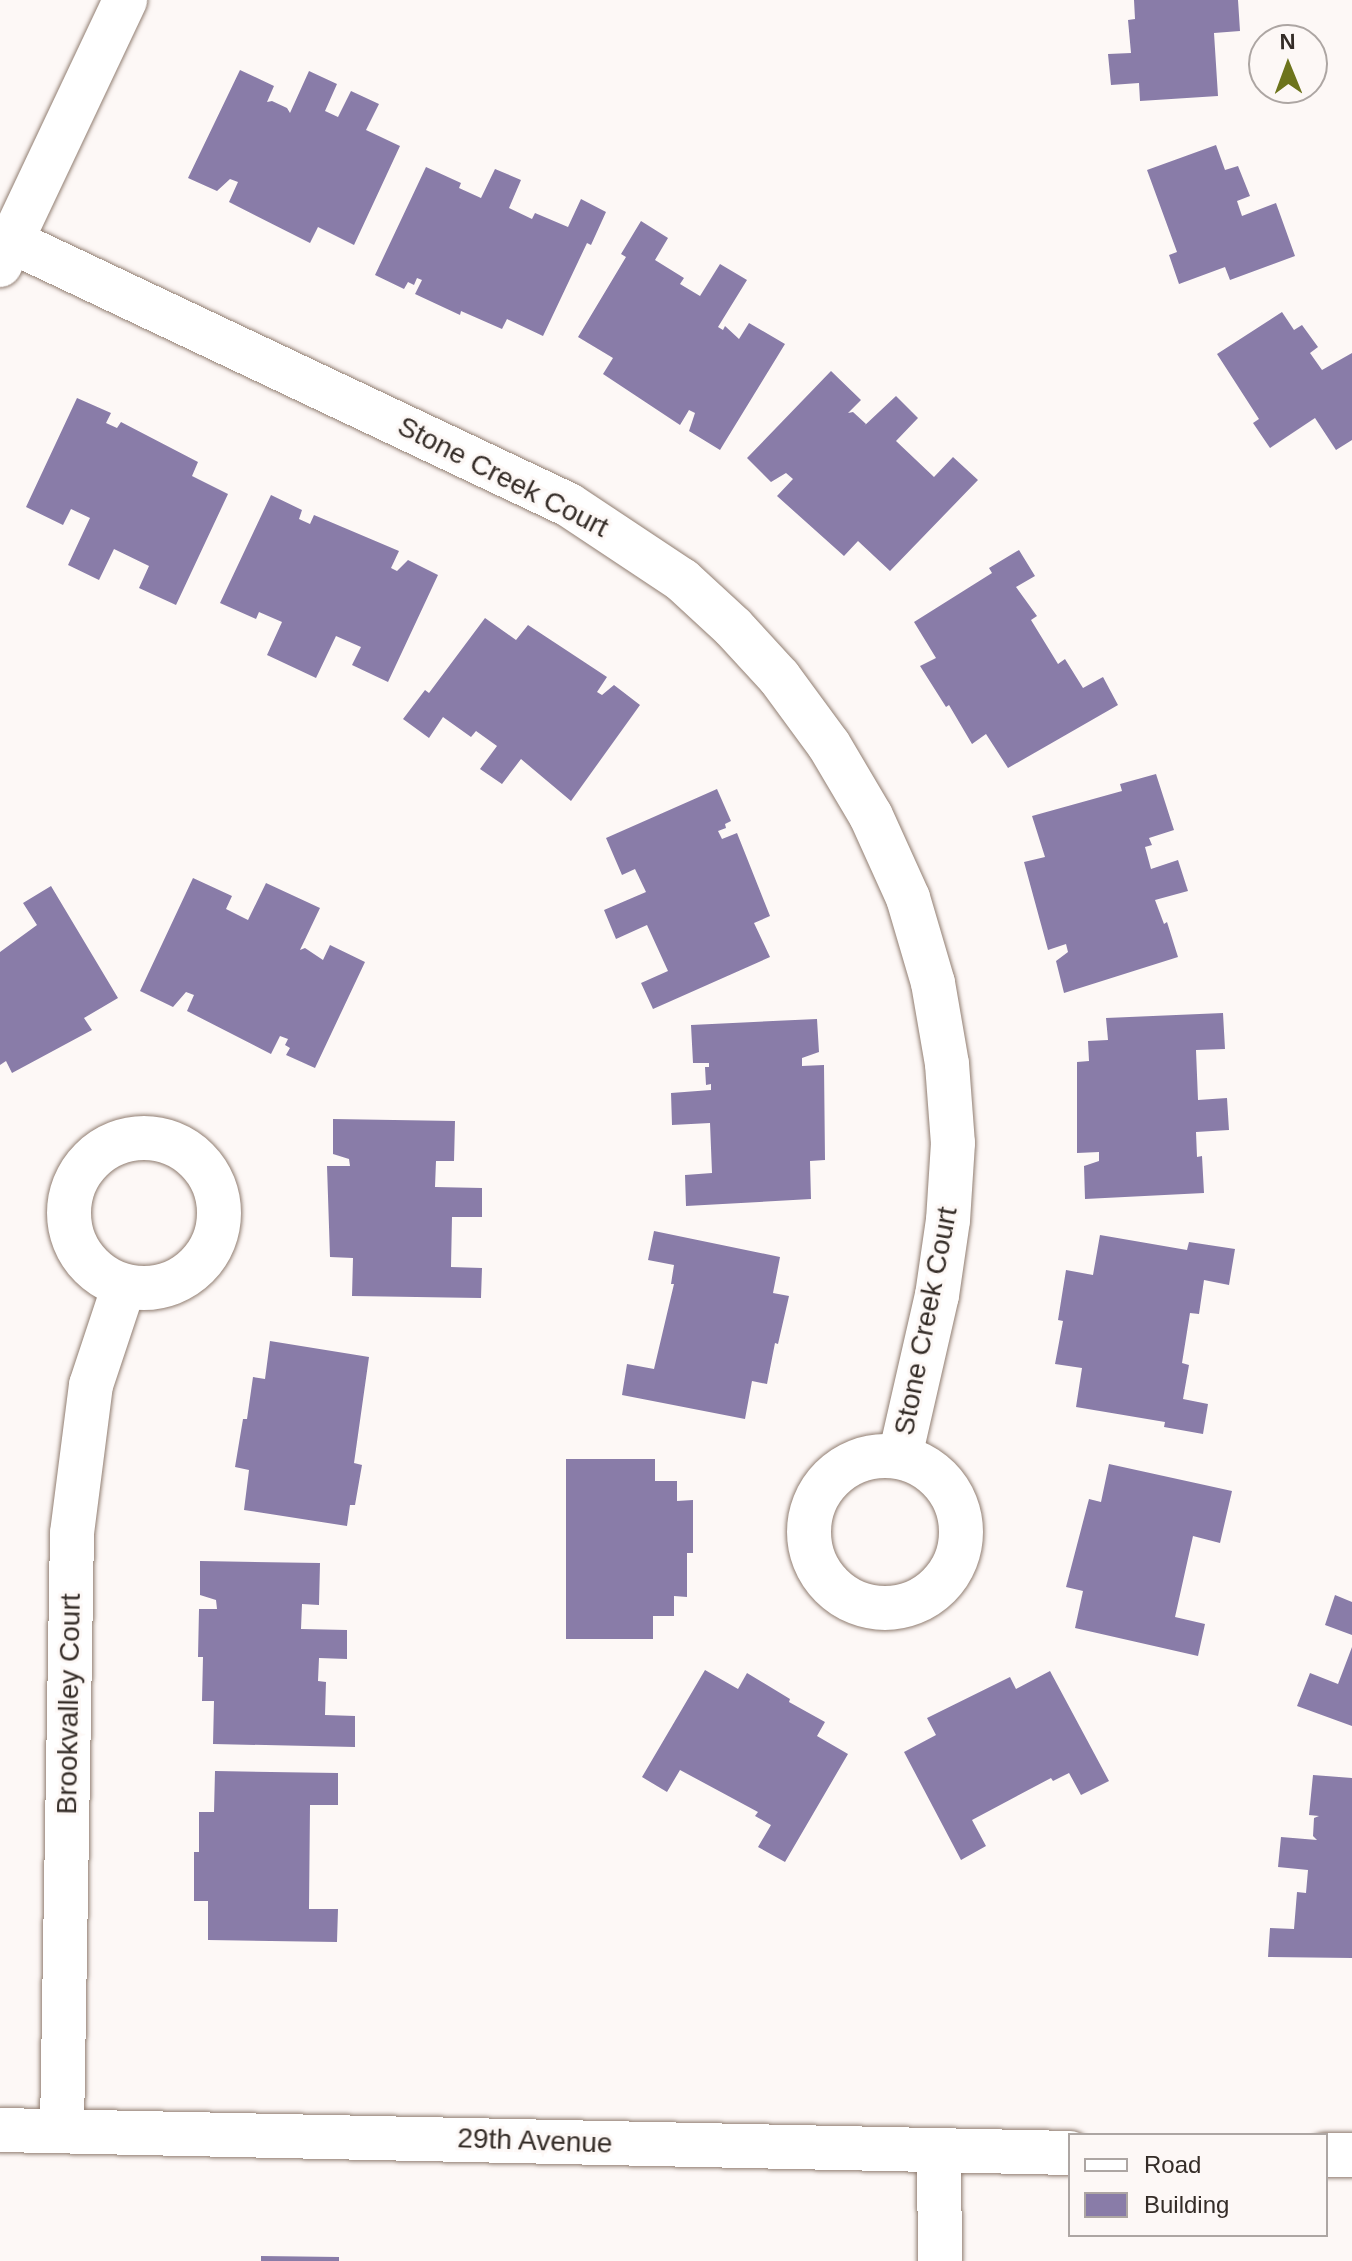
<!DOCTYPE html>
<style>
body{margin:0}
#map{position:relative;width:1352px;height:2261px;overflow:hidden;background:#fdf8f6;font-family:Arial,sans-serif}
div>[style]{position:absolute}
[style*='--x']{left:calc(var(--x)*1px);top:calc(var(--y)*1px);width:calc(var(--w)*1px);rotate:calc(var(--a)*1deg)}
.building>*{inset:0;background:#897ca8}
.roads{filter:drop-shadow(0 0 2px #917e72) drop-shadow(0 0 2px #917e72)}
.minor>*{height:44px;margin:-22px;padding:0 22px;transform-origin:22px;border-radius:22px;background:#fff}
.minor>.ring{margin:-22px;padding:0;box-sizing:content-box;background:none;border:44px solid #fff;border-radius:50%}
span{translate:-50% -50%;white-space:nowrap;text-align:center;line-height:1.15;-webkit-text-stroke:6px #fdf8f6;paint-order:stroke}
.street-label{font-size:28px;color:#342c27}
.legend{position:absolute;left:1068px;top:2133px;width:260px;height:104px;box-sizing:border-box;background:#fdf8f6;border:2px solid #ada6a3;margin:0;padding:10px 14px;list-style:none;font-size:24px;color:#342c27}
.legend li{display:flex;align-items:center;gap:16px;height:40px}
.legend b{width:40px;border:2px solid #ada6a3}
.north{position:absolute;left:1248px;top:24px;width:80px;height:80px;box-sizing:border-box;background:#fdf8f6;border:2px solid #ada6a3;border-radius:50%;rotate:359deg;font-size:22px;font-weight:700;line-height:32px;text-align:center;color:#342c27}
.north::after{content:'';display:block;margin:auto;width:28px;height:36px;background:#6d741c;clip-path:polygon(50% 0,100% 100%,50% 72%,0 100%)}
</style>
<div id="map">
<div class="building">
<i style="clip-path:polygon(1134px 0,1238px 0,1240px 31px,1214px 33px,1218px 96px,1140px 101px,1139px 83px,1111px 85px,1108px 54px,1131px 53px,1128px 20px,1135px 19px)"></i>
<i style="clip-path:polygon(240px 70px,274px 86px,267px 102px,272px 101px,287px 108px,290px 113px,309px 71px,337px 84px,325px 111px,338px 117px,351px 91px,379px 104px,366px 130px,400px 146px,354px 245px,318px 227px,310px 243px,229px 202px,238px 182px,230px 179px,217px 191px,188px 178px)"></i>
<i style="clip-path:polygon(1216px 145px,1225px 170px,1238px 166px,1250px 196px,1237px 201px,1242px 216px,1276px 203px,1295px 256px,1230px 280px,1225px 267px,1179px 284px,1169px 255px,1177px 252px,1147px 170px)"></i>
<i style="clip-path:polygon(426px 167px,461px 183px,459px 188px,481px 198px,495px 169px,521px 180px,509px 208px,532px 219px,535px 213px,568px 227px,581px 199px,606px 212px,591px 245px,587px 243px,543px 336px,507px 319px,502px 329px,461px 311px,460px 315px,415px 294px,422px 280px,417px 278px,414px 285px,408px 282px,404px 289px,375px 275px)"></i>
<i style="clip-path:polygon(641px 221px,668px 238px,655px 260px,684px 278px,680px 284px,700px 296px,720px 264px,747px 280px,718px 327px,723px 330px,725px 326px,739px 339px,749px 323px,785px 344px,720px 450px,689px 431px,695px 413px,689px 410px,680px 425px,603px 374px,613px 358px,578px 337px,626px 257px,621px 254px)"></i>
<i style="clip-path:polygon(1282px 312px,1294px 330px,1302px 325px,1318px 347px,1310px 353px,1322px 370px,1352px 353px,1352px 440px,1336px 450px,1315px 418px,1270px 448px,1253px 423px,1259px 419px,1217px 354px)"></i>
<i style="clip-path:polygon(831px 371px,861px 400px,848px 413px,853px 412px,866px 424px,863px 427px,896px 396px,918px 418px,896px 441px,934px 477px,953px 457px,978px 480px,890px 571px,858px 541px,844px 556px,777px 496px,793px 479px,786px 473px,771px 482px,747px 458px)"></i>
<i style="clip-path:polygon(77px 398px,111px 413px,106px 423px,117px 428px,121px 422px,198px 462px,192px 476px,228px 494px,176px 605px,139px 588px,149px 566px,114px 549px,99px 580px,68px 565px,90px 518px,71px 509px,63px 525px,26px 507px)"></i>
<i style="clip-path:polygon(271px 495px,302px 510px,299px 519px,310px 524px,314px 515px,399px 551px,391px 568px,397px 571px,408px 560px,438px 575px,388px 682px,352px 665px,361px 647px,336px 636px,316px 678px,267px 655px,282px 622px,259px 612px,256px 619px,220px 603px)"></i>
<i style="clip-path:polygon(1019px 550px,1035px 576px,1016px 587px,1037px 616px,1031px 620px,1058px 664px,1065px 659px,1083px 688px,1103px 677px,1118px 705px,1008px 768px,986px 734px,972px 744px,949px 705px,946px 707px,920px 666px,936px 658px,914px 622px,992px 573px,989px 568px)"></i>
<i style="clip-path:polygon(485px 618px,516px 640px,528px 625px,607px 677px,597px 692px,602px 695px,614px 685px,640px 705px,571px 801px,521px 759px,502px 784px,480px 769px,497px 746px,476px 731px,471px 737px,443px 717px,429px 738px,403px 719px,425px 690px,429px 693px)"></i>
<i style="clip-path:polygon(1156px 774px,1174px 830px,1149px 838px,1152px 845px,1145px 847px,1151px 869px,1178px 860px,1188px 891px,1155px 900px,1164px 924px,1167px 922px,1178px 957px,1064px 993px,1056px 961px,1068px 952px,1066px 944px,1048px 950px,1024px 862px,1045px 857px,1032px 816px,1122px 791px,1120px 784px)"></i>
<i style="clip-path:polygon(717px 789px,731px 821px,725px 824px,726px 828px,718px 831px,722px 839px,737px 833px,770px 916px,754px 923px,770px 957px,653px 1009px,641px 983px,668px 971px,647px 925px,616px 939px,604px 910px,646px 892px,635px 869px,622px 875px,606px 838px)"></i>
<i style="clip-path:polygon(193px 878px,232px 896px,226px 909px,248px 920px,266px 883px,320px 908px,300px 950px,305px 948px,323px 960px,330px 945px,365px 962px,315px 1068px,286px 1055px,290px 1048px,285px 1045px,288px 1039px,280px 1036px,271px 1054px,187px 1011px,194px 995px,186px 992px,173px 1007px,140px 991px)"></i>
<i style="clip-path:polygon(51px 886px,118px 998px,84px 1018px,92px 1030px,12px 1073px,6px 1061px,0 1065px,0 952px,37px 925px,23px 903px)"></i>
<i style="clip-path:polygon(1223px 1013px,1225px 1049px,1196px 1050px,1198px 1100px,1227px 1098px,1229px 1130px,1196px 1132px,1197px 1157px,1202px 1156px,1204px 1193px,1085px 1199px,1084px 1166px,1099px 1161px,1099px 1152px,1077px 1153px,1077px 1062px,1089px 1061px,1088px 1041px,1108px 1040px,1106px 1018px)"></i>
<i style="clip-path:polygon(817px 1019px,819px 1052px,802px 1058px,802px 1066px,824px 1065px,825px 1160px,810px 1161px,811px 1199px,686px 1206px,685px 1175px,712px 1173px,710px 1123px,672px 1125px,671px 1093px,711px 1090px,711px 1084px,706px 1085px,705px 1067px,709px 1067px,709px 1063px,693px 1063px,691px 1025px)"></i>
<i style="clip-path:polygon(333px 1119px,455px 1121px,454px 1161px,436px 1161px,435px 1187px,482px 1188px,482px 1217px,452px 1217px,451px 1267px,482px 1268px,481px 1298px,352px 1296px,353px 1258px,330px 1257px,327px 1166px,350px 1166px,349px 1159px,333px 1154px)"></i>
<i style="clip-path:polygon(654px 1231px,780px 1257px,773px 1293px,789px 1296px,778px 1344px,775px 1343px,767px 1384px,752px 1381px,745px 1419px,622px 1395px,627px 1364px,654px 1369px,674px 1284px,671px 1284px,674px 1265px,648px 1260px)"></i>
<i style="clip-path:polygon(1100px 1235px,1187px 1250px,1189px 1242px,1235px 1249px,1229px 1285px,1204px 1280px,1199px 1314px,1190px 1313px,1182px 1363px,1189px 1365px,1183px 1399px,1208px 1404px,1203px 1434px,1164px 1427px,1165px 1422px,1076px 1407px,1082px 1368px,1055px 1364px,1063px 1321px,1058px 1320px,1066px 1270px,1093px 1275px)"></i>
<i style="clip-path:polygon(270px 1341px,369px 1357px,354px 1463px,362px 1465px,355px 1505px,350px 1505px,347px 1526px,244px 1510px,249px 1470px,235px 1467px,243px 1419px,247px 1419px,253px 1377px,265px 1379px)"></i>
<i style="clip-path:polygon(566px 1459px,655px 1459px,655px 1481px,677px 1481px,677px 1501px,693px 1500px,693px 1553px,687px 1553px,687px 1597px,674px 1596px,674px 1616px,653px 1616px,653px 1639px,566px 1639px)"></i>
<i style="clip-path:polygon(1109px 1464px,1232px 1491px,1220px 1543px,1193px 1536px,1175px 1617px,1205px 1624px,1198px 1656px,1075px 1628px,1083px 1591px,1066px 1587px,1089px 1499px,1101px 1502px)"></i>
<i style="clip-path:polygon(200px 1561px,320px 1563px,319px 1605px,302px 1604px,301px 1629px,347px 1630px,347px 1659px,319px 1658px,318px 1681px,326px 1682px,325px 1715px,355px 1716px,355px 1747px,213px 1744px,214px 1701px,202px 1701px,203px 1657px,198px 1657px,199px 1609px,217px 1609px,216px 1600px,200px 1595px)"></i>
<i style="clip-path:polygon(1335px 1595px,1352px 1602px,1352px 1635px,1325px 1625px)"></i>
<i style="clip-path:polygon(1352px 1647px,1352px 1726px,1297px 1706px,1310px 1673px,1338px 1684px)"></i>
<i style="clip-path:polygon(705px 1670px,738px 1689px,747px 1673px,790px 1699px,789px 1702px,825px 1722px,817px 1736px,848px 1754px,785px 1862px,758px 1847px,771px 1825px,755px 1816px,758px 1812px,680px 1770px,667px 1792px,642px 1777px)"></i>
<i style="clip-path:polygon(1050px 1671px,1109px 1781px,1081px 1795px,1069px 1773px,1053px 1781px,1051px 1778px,972px 1820px,986px 1846px,961px 1860px,904px 1752px,936px 1735px,927px 1718px,1010px 1677px,1016px 1689px)"></i>
<i style="clip-path:polygon(215px 1771px,338px 1773px,338px 1805px,310px 1805px,309px 1909px,338px 1909px,337px 1942px,208px 1940px,208px 1901px,194px 1901px,194px 1852px,199px 1852px,199px 1812px,214px 1812px)"></i>
<i style="clip-path:polygon(1313px 1775px,1352px 1778px,1352px 1958px,1268px 1957px,1270px 1928px,1294px 1929px,1297px 1892px,1306px 1893px,1308px 1870px,1278px 1867px,1281px 1837px,1317px 1840px,1313px 1836px,1314px 1818px,1319px 1816px,1309px 1815px)"></i>
<i style="clip-path:polygon(261px 2256px,339px 2257px,339px 2261px,261px 2261px)"></i>
</div>
<div class="roads">
<div class="minor">
<i style="--x:11;--y:241;--w:617;--a:25.32"></i>
<i style="--x:569;--y:505;--w:136;--a:33.6"></i>
<i style="--x:682;--y:580;--w:69;--a:42.7"></i>
<i style="--x:733;--y:627;--w:68;--a:47.4"></i>
<i style="--x:779;--y:677;--w:84;--a:53.7"></i>
<i style="--x:829;--y:745;--w:82;--a:59.4"></i>
<i style="--x:871;--y:816;--w:90;--a:65.7"></i>
<i style="--x:908;--y:898;--w:89;--a:73.6"></i>
<i style="--x:933;--y:983;--w:82;--a:80.2"></i>
<i style="--x:947;--y:1064;--w:79;--a:85.7"></i>
<i style="--x:953;--y:1143;--w:77;--a:93.7"></i>
<i style="--x:948;--y:1220;--w:76;--a:98.3"></i>
<i style="--x:937;--y:1295;--w:166;--a:102.9"></i>
<i style="--x:0;--y:265;--w:293;--a:-64.7"></i>
<i class="ring" style="left:69px;top:1138px;width:106px;height:106px"></i>
<i class="ring" style="left:809px;top:1456px;width:108px;height:108px"></i>
<i style="--x:62;--y:2129;--w:596;--a:-89.04"></i>
<i style="--x:72;--y:1533;--w:149;--a:-82.7"></i>
<i style="--x:91;--y:1385;--w:104;--a:-71.6"></i>
<i style="--x:0;--y:2130;--w:1070;--a:1.23"></i>
<i style="--x:939;--y:2152;--w:109;--a:89.5"></i>
<i style="--x:1326;--y:2155;--w:26;--a:0"></i>
</div>
</div>
<div class="street-label">
<span style="left:503px;top:477px;rotate:27deg">Stone Creek Court</span>
<span style="left:926px;top:1321px;rotate:-79deg">Stone Creek Court</span>
<span style="left:69px;top:1704px;rotate:-89deg">Brookvalley Court</span>
<span style="left:535px;top:2141px;rotate:2deg">29th Avenue</span>
</div>
<ul class="legend">
<li><b style="height:10px;background:#fff"></b>Road</li>
<li><b style="height:22px;background:#897ca8"></b>Building</li>
</ul>
<div class="north">N</div>
</div>
